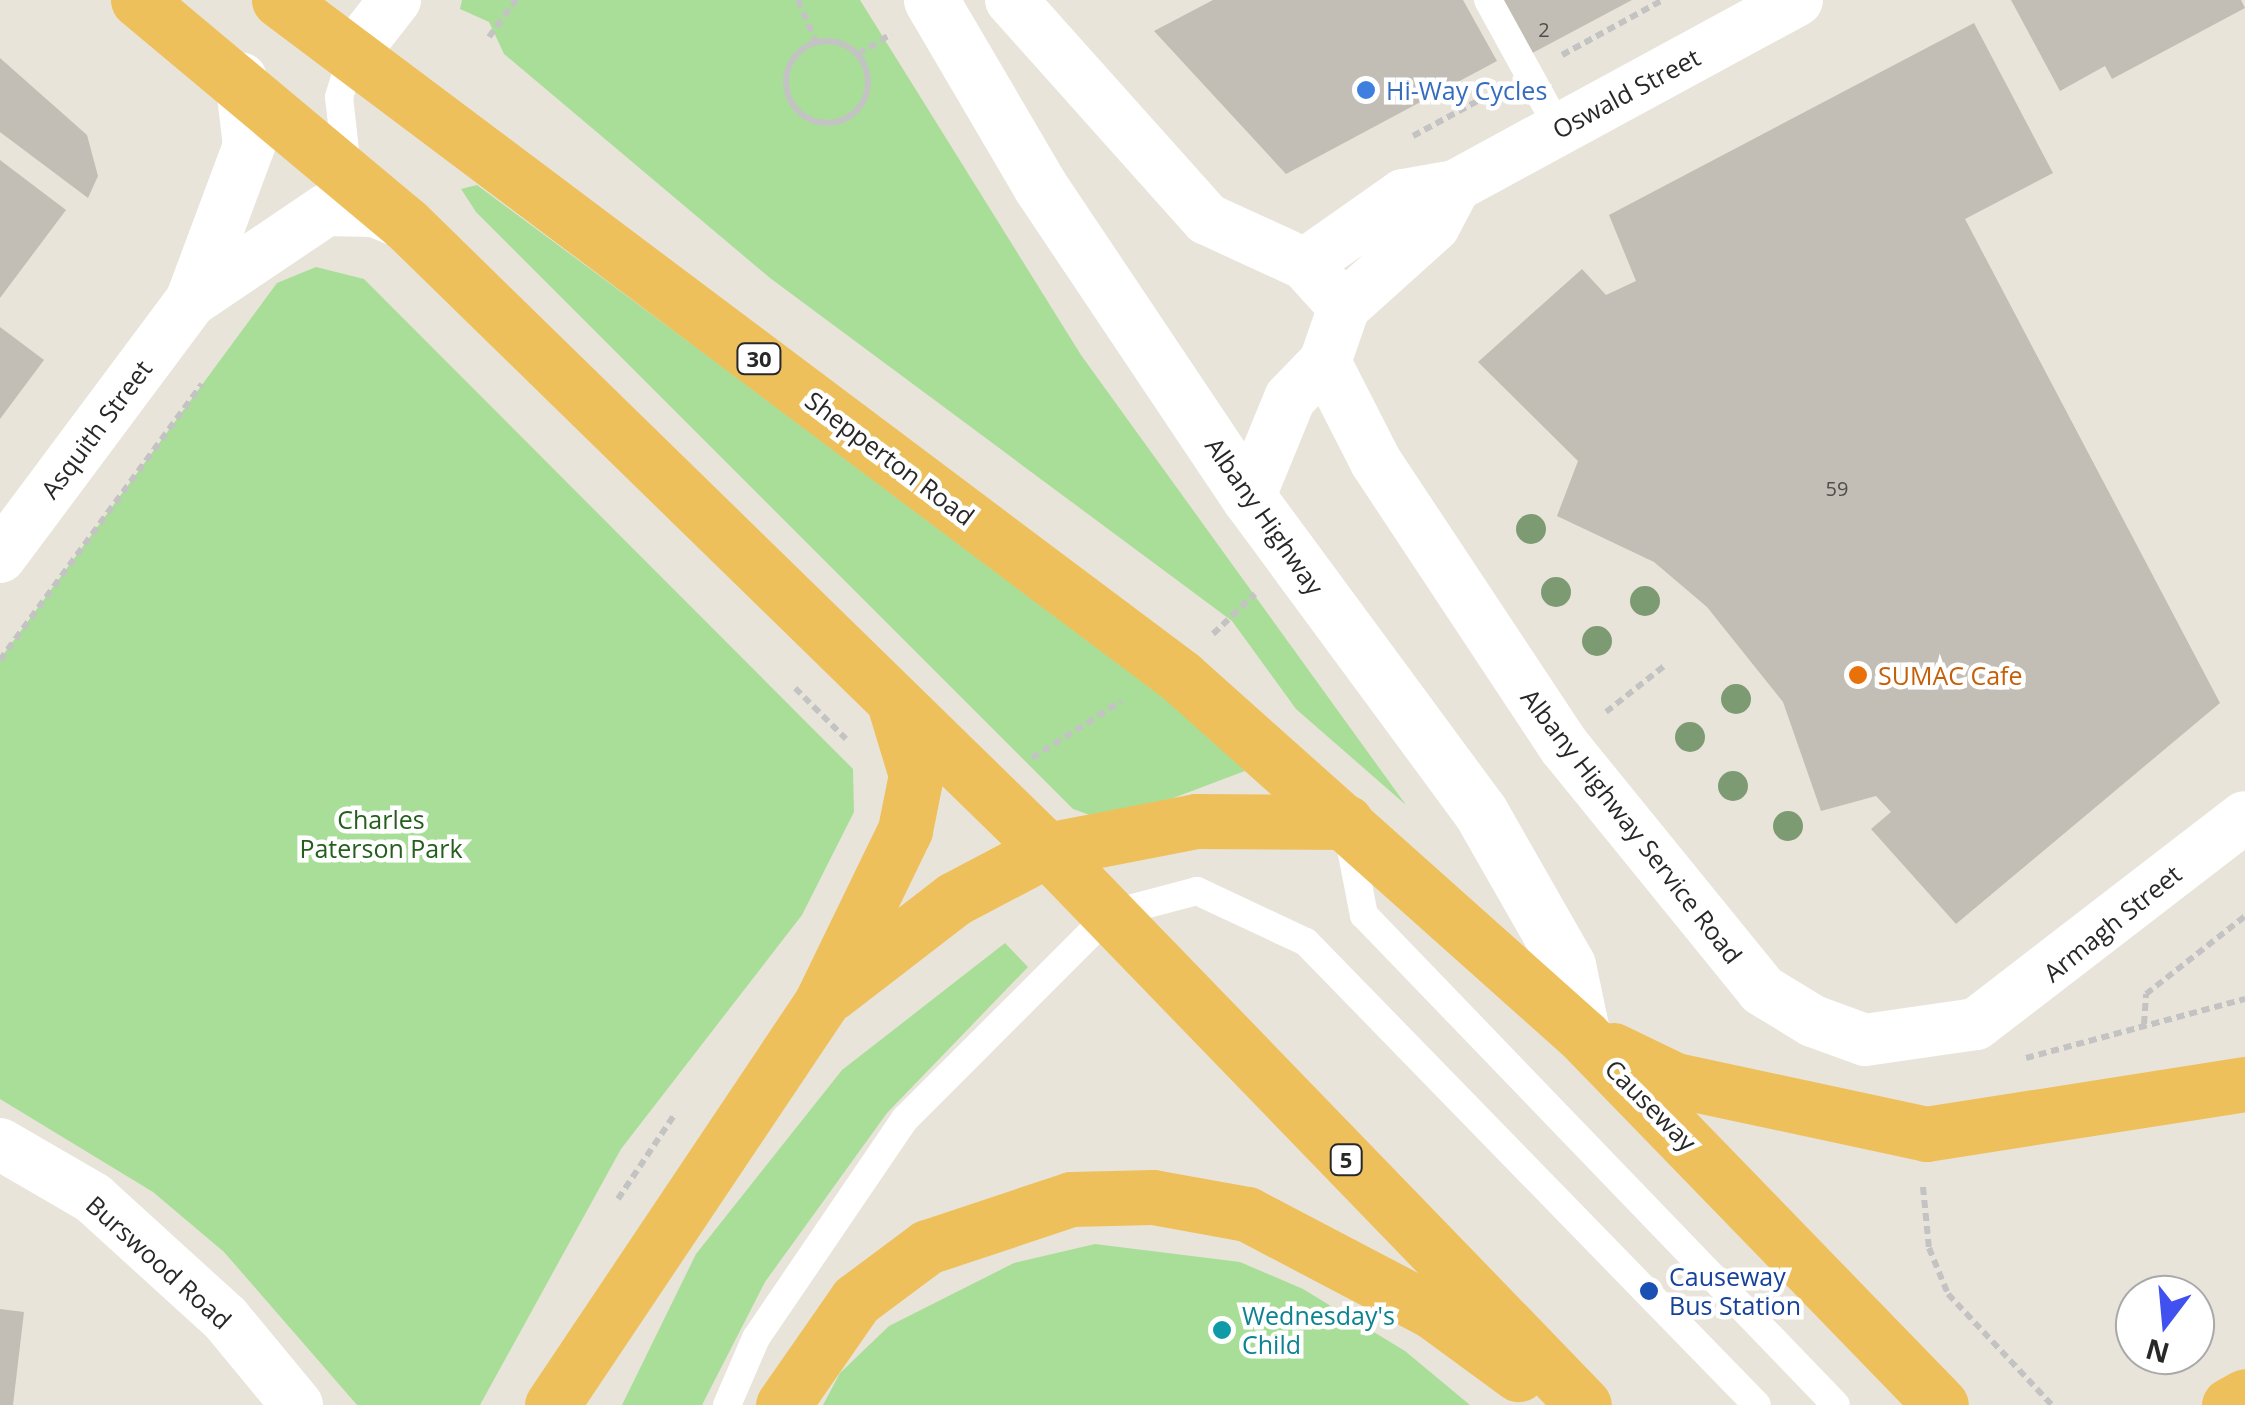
<!DOCTYPE html>
<style>
body{margin:0}
#map{position:relative;width:2245px;height:1405px;overflow:hidden;background:#e9e4da;font-family:"Open Sans",sans-serif}
div>[style]{position:absolute}
[style*='--x']{left:calc(var(--x)*1px);top:calc(var(--y)*1px);width:calc(var(--w)*1px);rotate:calc(var(--a)*1deg)}
.green>*{inset:0;background:#a9de98}
.building>*{inset:0;background:#c2beb5}
.path>*{height:6px;margin-top:-3px;transform-origin:0;background:repeating-linear-gradient(90deg,#c3c3c3 0 8px,transparent 0 13px)}
.path>.ring{margin:-3px;padding:0;box-sizing:content-box;background:none;border:6px solid #c3c3c3;border-radius:50%}
.service>*{height:28px;margin:-14px;padding:0 14px;transform-origin:14px;border-radius:14px;background:#fff}
.minor>*{height:52px;margin:-26px;padding:0 26px;transform-origin:26px;border-radius:26px;background:#fff}
.secondary>*{height:55px;margin:-27.5px;padding:0 27.5px;transform-origin:27.5px;border-radius:27.5px;background:#fff}
.trunk>*{height:55px;margin:-27.5px;padding:0 27.5px;transform-origin:27.5px;border-radius:27.5px;background:#eec05c}
.trees>*{width:30px;height:30px;margin:-15px;border-radius:50%;background:#7d9b72}
.dots>*{width:28px;height:28px;translate:-50% -50%;box-sizing:border-box;border:5px solid #fff;border-radius:50%}
span{translate:-50% -50%;white-space:nowrap;text-align:center;line-height:1.15;-webkit-text-stroke:9px #fff;paint-order:stroke}
.number-label{font-size:20px;color:#4e4e4b}
.number-label span{-webkit-text-stroke-width:0}
.shield-label span{padding:2px 8px;background:#fff;border:2px solid;border-radius:8px;-webkit-text-stroke-width:0}
.shield-label{font-size:22px;color:#282828;font-weight:700}
.shop-label{font-size:25px;color:#366cbe}
.left{translate:0 -50%;text-align:left}
.street-label{font-size:25px;color:#282828}
.food-label{font-size:25px;color:#c56008}
.park-label{font-size:25px;color:#245f1d}
.transit-label{font-size:25px;color:#164399}
.culture-label{font-size:25px;color:#0d838f}
.north{position:absolute;left:2115px;top:1275px;width:100px;height:100px;box-sizing:border-box;background:#fff;border:2px solid #a9a9a9;border-radius:50%;rotate:196deg;font-size:28px;font-weight:700;line-height:40px;text-align:center;color:#282828}
.north::after{content:'';display:block;margin:auto;width:35px;height:45px;background:#4151ef;clip-path:polygon(50% 0,100% 100%,50% 72%,0 100%)}
</style>
<div id="map">
<div class="green">
<i style="clip-path:polygon(462px 0,860px 0,1081px 355px,1406px 805px,1296px 709px,1232px 621px,770px 278px,504px 54px,489px 22px,460px 9px)"></i>
<i style="clip-path:polygon(477px 185px,1179px 705px,1245px 771px,1136px 812px,1101px 819px,1073px 809px,476px 212px,461px 189px)"></i>
<i style="clip-path:polygon(316px 267px,364px 279px,853px 769px,854px 812px,802px 915px,621px 1149px,480px 1405px,357px 1405px,224px 1252px,153px 1192px,0 1099px,0 659px,277px 283px)"></i>
<i style="clip-path:polygon(1005px 943px,1028px 967px,887px 1113px,765px 1282px,702px 1405px,622px 1405px,696px 1254px,842px 1070px)"></i>
<i style="clip-path:polygon(1095px 1244px,1240px 1262px,1303px 1289px,1405px 1351px,1470px 1405px,823px 1405px,840px 1373px,889px 1326px,1014px 1263px)"></i>
</div>
<div class="building">
<i style="clip-path:polygon(1213px 0,1463px 0,1497px 61px,1286px 174px,1154px 31px)"></i>
<i style="clip-path:polygon(1494px 0,1632px 0,1525px 57px)"></i>
<i style="clip-path:polygon(2011px 0,2241px 0,2245px 8px,2112px 79px,2105px 66px,2060px 91px)"></i>
<i style="clip-path:polygon(1974px 23px,2053px 173px,1965px 219px,2220px 703px,1956px 924px,1871px 829px,1891px 812px,1876px 796px,1821px 811px,1783px 702px,1707px 607px,1654px 562px,1557px 516px,1578px 461px,1478px 362px,1582px 269px,1606px 295px,1636px 281px,1609px 215px)"></i>
<i style="clip-path:polygon(0 58px,87px 135px,98px 176px,88px 198px,0 132px)"></i>
<i style="clip-path:polygon(0 160px,66px 210px,0 298px)"></i>
<i style="clip-path:polygon(0 327px,44px 360px,0 419px)"></i>
<i style="clip-path:polygon(0 1309px,24px 1312px,13px 1405px,0 1405px)"></i>
</div>
<div class="path">
<i style="--x:798;--y:0;--w:46;--a:66.8"></i>
<i style="--x:489;--y:37;--w:46;--a:-53.9"></i>
<i class="ring" style="left:786px;top:41px;width:76px;height:76px"></i>
<i style="--x:858;--y:54;--w:39;--a:-31"></i>
<i style="--x:1562;--y:55;--w:115;--a:-28.6"></i>
<i style="--x:1413;--y:136;--w:92;--a:-28.5"></i>
<i style="--x:1213;--y:634;--w:58;--a:-43.6"></i>
<i style="--x:0;--y:660;--w:342;--a:-53.8"></i>
<i style="--x:795;--y:688;--w:72;--a:45"></i>
<i style="--x:1606;--y:712;--w:74;--a:-38.4"></i>
<i style="--x:1032;--y:758;--w:106;--a:-32.6"></i>
<i style="--x:2144;--y:1024;--w:30;--a:-86"></i>
<i style="--x:2146;--y:994;--w:126;--a:-38.2"></i>
<i style="--x:2026;--y:1058;--w:227;--a:-15.1"></i>
<i style="--x:1923;--y:1187;--w:61;--a:84.4"></i>
<i style="--x:1929;--y:1248;--w:50;--a:67.6"></i>
<i style="--x:1948;--y:1294;--w:152;--a:46.9"></i>
<i style="--x:618;--y:1199;--w:102;--a:-56.2"></i>
</div>
<div class="service">
<i style="--x:1488;--y:0;--w:147;--a:61.2"></i>
<i style="--x:347;--y:168;--w:71;--a:-96.4"></i>
<i style="--x:339;--y:97;--w:44;--a:-72.8"></i>
<i style="--x:1348;--y:833;--w:84;--a:79"></i>
<i style="--x:1364;--y:915;--w:680;--a:46.07"></i>
<i style="--x:727;--y:1405;--w:73;--a:-66.6"></i>
<i style="--x:756;--y:1338;--w:265;--a:-55.8"></i>
<i style="--x:905;--y:1119;--w:290;--a:-45"></i>
<i style="--x:1110;--y:914;--w:90;--a:-14.8"></i>
<i style="--x:1197;--y:891;--w:120;--a:25.1"></i>
<i style="--x:1306;--y:942;--w:646;--a:45.75"></i>
</div>
<div class="minor">
<i style="--x:1011;--y:0;--w:294;--a:48.2"></i>
<i style="--x:1207;--y:219;--w:108;--a:24.7"></i>
<i style="--x:1305;--y:264;--w:58;--a:47.8"></i>
<i style="--x:1344;--y:307;--w:58;--a:109.1"></i>
<i style="--x:1325;--y:362;--w:50;--a:134.2"></i>
<i style="--x:1290;--y:398;--w:108;--a:112.3"></i>
<i style="--x:352;--y:55;--w:70;--a:-52"></i>
<i style="--x:1305;--y:264;--w:120;--a:-35.1"></i>
<i style="--x:1403;--y:195;--w:53;--a:-9.8"></i>
<i style="--x:1455;--y:186;--w:389;--a:-28.5"></i>
<i style="--x:191;--y:301;--w:165;--a:-69.5"></i>
<i style="--x:249;--y:146;--w:68;--a:-96.7"></i>
<i style="--x:1344;--y:307;--w:121;--a:-42"></i>
<i style="--x:1434;--y:226;--w:45;--a:-62.3"></i>
<i style="--x:1325;--y:362;--w:112;--a:63"></i>
<i style="--x:1376;--y:462;--w:341;--a:56.5"></i>
<i style="--x:1564;--y:746;--w:314;--a:50.9"></i>
<i style="--x:1762;--y:990;--w:60;--a:31.3"></i>
<i style="--x:1813;--y:1021;--w:55;--a:20.1"></i>
<i style="--x:1865;--y:1040;--w:112;--a:-8.2"></i>
<i style="--x:1976;--y:1024;--w:339;--a:-37.6"></i>
<i style="--x:0;--y:557;--w:319;--a:-53.3"></i>
<i style="--x:191;--y:301;--w:163;--a:-34"></i>
<i style="--x:326;--y:210;--w:48;--a:1.2"></i>
<i style="--x:374;--y:211;--w:35;--a:22"></i>
<i style="--x:0;--y:1144;--w:108;--a:30.1"></i>
<i style="--x:93;--y:1198;--w:178;--a:42.3"></i>
<i style="--x:225;--y:1318;--w:113;--a:50.4"></i>
</div>
<div class="secondary">
<i style="--x:931;--y:0;--w:216;--a:59.6"></i>
<i style="--x:1040;--y:186;--w:376;--a:56.2"></i>
<i style="--x:1249;--y:498;--w:389;--a:53.6"></i>
<i style="--x:1480;--y:811;--w:177;--a:60.3"></i>
<i style="--x:1568;--y:965;--w:73;--a:78.1"></i>
</div>
<div class="trunk">
<i style="--x:138;--y:0;--w:349;--a:39.9"></i>
<i style="--x:406;--y:224;--w:896;--a:44.32"></i>
<i style="--x:1047;--y:850;--w:772;--a:45.94"></i>
<i style="--x:279;--y:0;--w:1128;--a:36.89"></i>
<i style="--x:1181;--y:677;--w:539;--a:41.77"></i>
<i style="--x:1583;--y:1036;--w:514;--a:45.87"></i>
<i style="--x:832;--y:993;--w:154;--a:-37.6"></i>
<i style="--x:954;--y:899;--w:105;--a:-27.8"></i>
<i style="--x:1047;--y:850;--w:152;--a:-11"></i>
<i style="--x:1196;--y:821;--w:150;--a:0.4"></i>
<i style="--x:1613;--y:1050;--w:69;--a:25.8"></i>
<i style="--x:1675;--y:1080;--w:257;--a:12.1"></i>
<i style="--x:1926;--y:1134;--w:323;--a:-8.9"></i>
<i style="--x:552;--y:1405;--w:486;--a:-56.2"></i>
<i style="--x:822;--y:1001;--w:190;--a:-64.1"></i>
<i style="--x:905;--y:830;--w:56;--a:-78.7"></i>
<i style="--x:916;--y:775;--w:72;--a:-106.9"></i>
<i style="--x:783;--y:1405;--w:128;--a:-55.2"></i>
<i style="--x:856;--y:1300;--w:89;--a:-36.7"></i>
<i style="--x:927;--y:1247;--w:152;--a:-18.4"></i>
<i style="--x:1071;--y:1199;--w:82;--a:-1.4"></i>
<i style="--x:1153;--y:1197;--w:96;--a:10.3"></i>
<i style="--x:1247;--y:1214;--w:209;--a:27.7"></i>
<i style="--x:1432;--y:1311;--w:107;--a:36.2"></i>
<i style="--x:2229;--y:1405;--w:18;--a:-29"></i>
</div>
<div class="trees">
<i style="left:1531px;top:529px"></i>
<i style="left:1556px;top:592px"></i>
<i style="left:1645px;top:601px"></i>
<i style="left:1597px;top:641px"></i>
<i style="left:1736px;top:699px"></i>
<i style="left:1690px;top:737px"></i>
<i style="left:1733px;top:786px"></i>
<i style="left:1788px;top:826px"></i>
</div>
<div class="dots">
<i style="left:1366px;top:90px;background:#3f7fe0"></i>
<i style="left:1858px;top:675px;background:#e8710a"></i>
<i style="left:1649px;top:1291px;background:#1a4fb4"></i>
<i style="left:1222px;top:1330px;background:#0f9aa8"></i>
</div>
<div class="number-label">
<span style="left:1544px;top:29px">2</span>
<span style="left:1837px;top:488px">59</span>
</div>
<div class="shield-label">
<span style="left:759px;top:359px">30</span>
<span style="left:1346px;top:1160px">5</span>
</div>
<div class="shop-label">
<span class="left" style="left:1386px;top:90px">Hi-Way Cycles</span>
</div>
<div class="street-label">
<span style="left:1626px;top:93px;rotate:-28deg">Oswald Street</span>
<span style="left:96px;top:429px;rotate:-53deg">Asquith Street</span>
<span style="left:890px;top:458px;rotate:37deg">Shepperton Road</span>
<span style="left:1265px;top:516px;rotate:55deg">Albany Highway</span>
<span style="left:1632px;top:826px;rotate:52deg">Albany Highway Service Road</span>
<span style="left:2112px;top:923px;rotate:-39deg">Armagh Street</span>
<span style="left:1651px;top:1105px;rotate:45deg">Causeway</span>
<span style="left:159px;top:1262px;rotate:42deg">Burswood Road</span>
</div>
<div class="food-label">
<span class="left" style="left:1878px;top:675px">SUMAC Cafe</span>
</div>
<div class="park-label">
<span style="left:381px;top:834px">Charles<br>Paterson Park</span>
</div>
<div class="transit-label">
<span class="left" style="left:1669px;top:1291px">Causeway<br>Bus Station</span>
</div>
<div class="culture-label">
<span class="left" style="left:1242px;top:1330px">Wednesday's<br>Child</span>
</div>
<div class="north">N</div>
</div>
